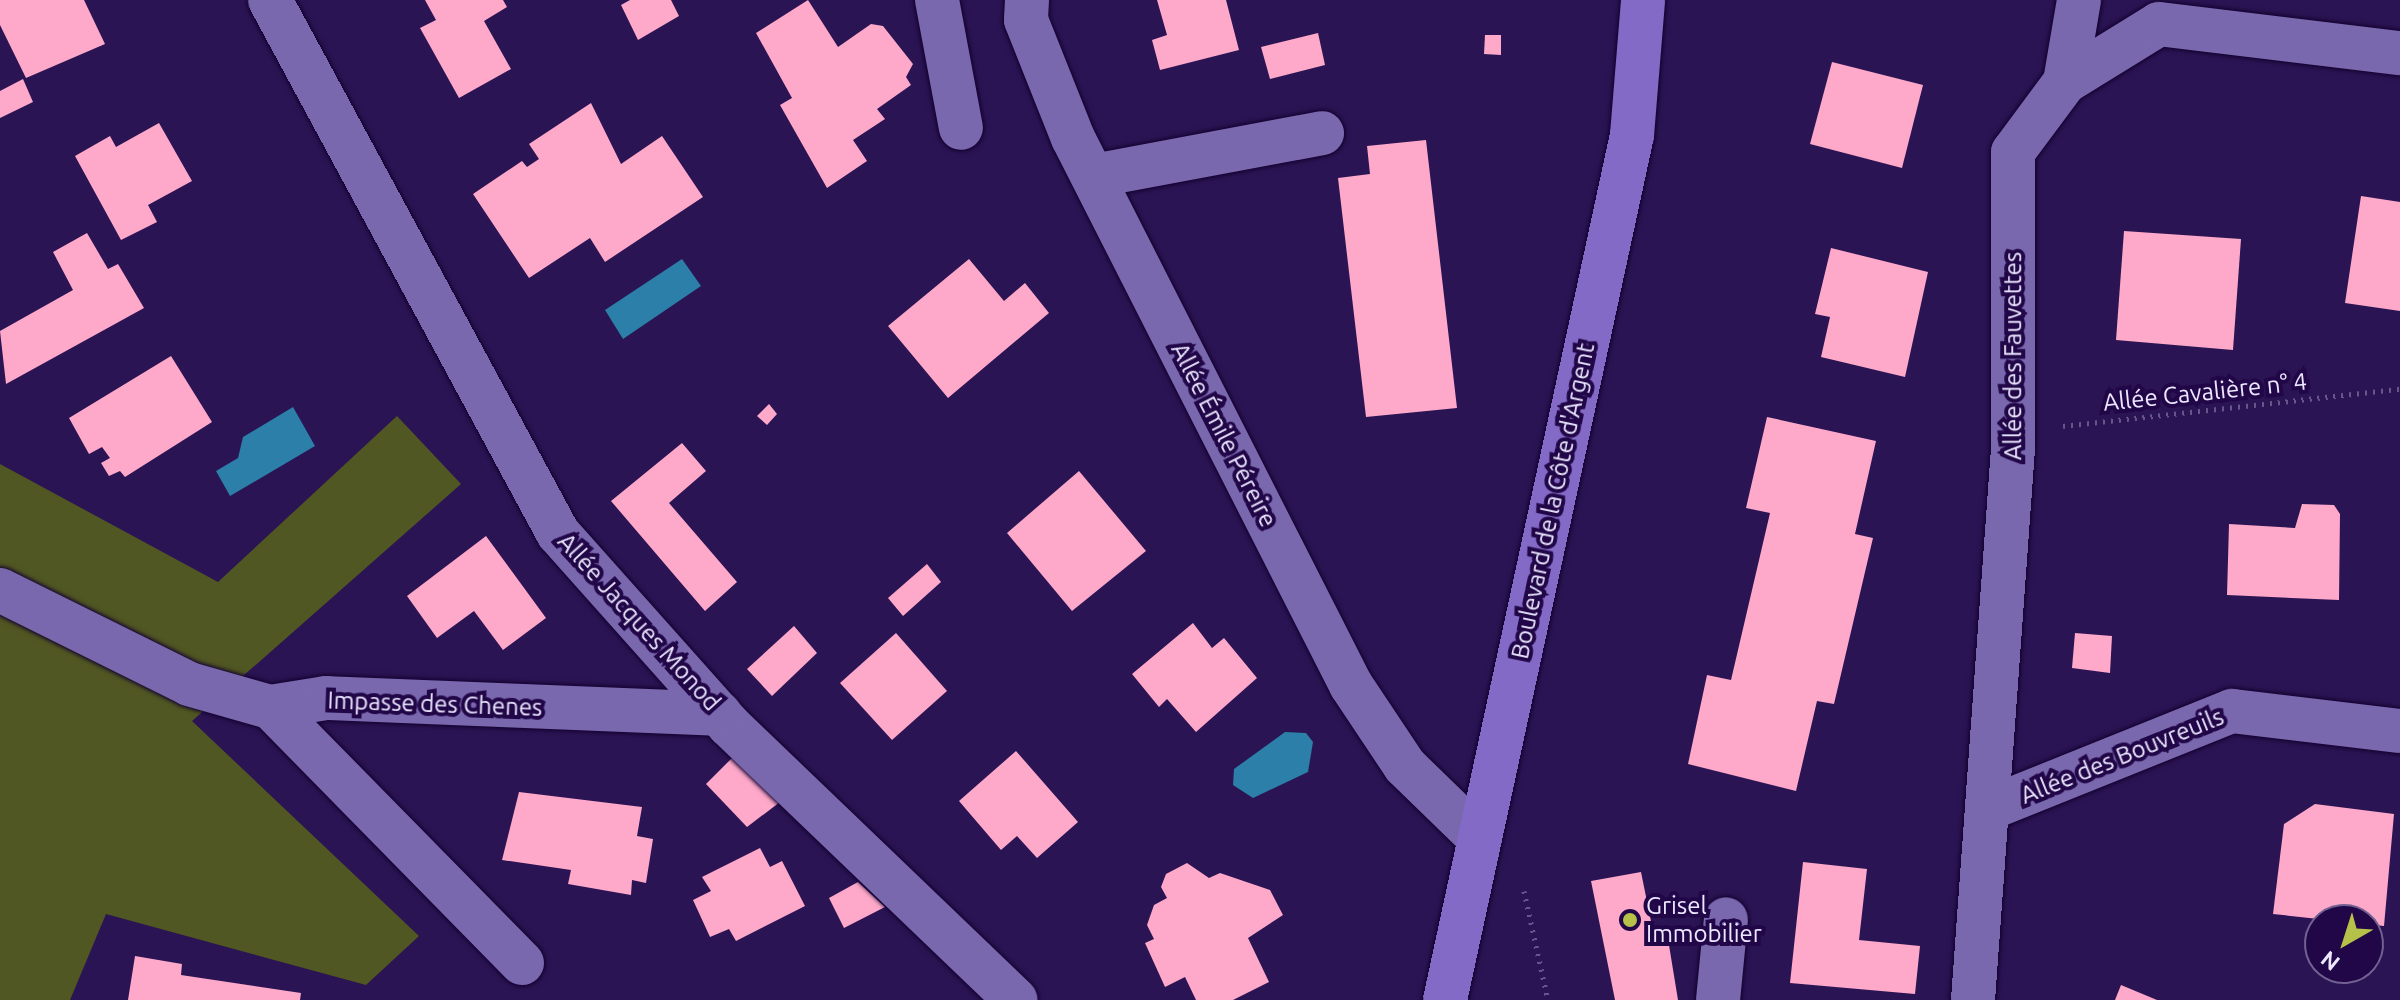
<!DOCTYPE html>
<meta charset="utf-8">
<style>
body{margin:0}
#map{position:relative;width:2400px;height:1000px;overflow:hidden;background:#2b1453;font-family:Ubuntu,sans-serif}
div>[style]{position:absolute}
[style*='--x']{left:calc(var(--x)*1px);top:calc(var(--y)*1px);width:calc(var(--w)*1px);rotate:calc(var(--a)*1deg)}
.forest>*{inset:0;background:#515722}
.water>*{inset:0;background:#2b7fa8}
.building>*{inset:0;background:#fea9ca}
.path>*{height:5px;margin-top:-2.5px;transform-origin:0;background:repeating-linear-gradient(90deg,#675689 0 2px,transparent 0 8px)}
.roads{filter:drop-shadow(0 0 2px #13012f) drop-shadow(0 0 2px #13012f)}
.minor>*{height:44px;margin:-22px;padding:0 22px;transform-origin:22px;border-radius:22px;background:#7a68af}
.major>*{height:44px;margin:-22px;padding:0 22px;transform-origin:22px;border-radius:22px;background:#846ac7}
.dots>*{width:22px;height:22px;translate:-50% -50%;box-sizing:border-box;border:4px solid #220748;border-radius:50%}
span{translate:-50% -50%;white-space:nowrap;text-align:center;line-height:1.15;-webkit-text-stroke:8px #220748;paint-order:stroke}
.street-label{font-size:24px;color:#ebe7ff}
.poi-label{font-size:24px;color:#ebe7ff}
.left{translate:0 -50%;text-align:left}
.north{position:absolute;left:2304px;top:904px;width:80px;height:80px;box-sizing:border-box;background:#220748;border:2px solid #726191;border-radius:50%;rotate:219deg;font-size:22px;font-weight:700;line-height:32px;text-align:center;color:#ebe7ff}
.north::after{content:'';display:block;margin:auto;width:28px;height:36px;background:#b6c149;clip-path:polygon(50% 0,100% 100%,50% 72%,0 100%)}
</style>
<div id="map">
<div class="forest">
<i style="clip-path:polygon(397px 416px,461px 484px,192px 721px,419px 936px,366px 985px,106px 914px,70px 1000px,0 1000px,0 464px,218px 582px)"></i>
</div>
<div class="water">
<i style="clip-path:polygon(682px 259px,701px 286px,623px 339px,605px 310px)"></i>
<i style="clip-path:polygon(293px 407px,315px 446px,230px 496px,216px 471px,238px 458px,243px 437px)"></i>
<i style="clip-path:polygon(1285px 732px,1306px 733px,1313px 742px,1308px 772px,1253px 798px,1233px 785px,1234px 769px)"></i>
</div>
<div class="building">
<i style="clip-path:polygon(0 0,84px 0,105px 44px,26px 78px,0 25px)"></i>
<i style="clip-path:polygon(425px 0,503px 0,507px 7px,484px 21px,511px 69px,459px 98px,420px 28px,436px 20px)"></i>
<i style="clip-path:polygon(630px 0,671px 0,679px 16px,638px 40px,621px 5px)"></i>
<i style="clip-path:polygon(808px 0,838px 47px,871px 24px,883px 26px,913px 64px,906px 77px,911px 85px,877px 109px,885px 119px,853px 140px,867px 161px,827px 188px,780px 105px,792px 98px,756px 33px)"></i>
<i style="clip-path:polygon(1157px 0,1226px 0,1239px 50px,1160px 70px,1152px 40px,1167px 35px)"></i>
<i style="clip-path:polygon(1318px 33px,1325px 65px,1270px 79px,1261px 47px)"></i>
<i style="clip-path:polygon(1485px 35px,1501px 35px,1501px 55px,1484px 54px)"></i>
<i style="clip-path:polygon(1832px 62px,1923px 85px,1902px 168px,1810px 144px)"></i>
<i style="clip-path:polygon(23px 79px,33px 102px,0 118px,0 91px)"></i>
<i style="clip-path:polygon(591px 103px,621px 164px,662px 136px,703px 197px,605px 262px,590px 238px,529px 278px,473px 194px,522px 161px,527px 167px,539px 159px,529px 144px)"></i>
<i style="clip-path:polygon(159px 123px,192px 181px,148px 205px,157px 222px,121px 240px,75px 156px,110px 136px,116px 147px)"></i>
<i style="clip-path:polygon(1426px 140px,1457px 408px,1366px 417px,1338px 178px,1370px 174px,1367px 146px)"></i>
<i style="clip-path:polygon(2361px 196px,2400px 202px,2400px 311px,2345px 303px)"></i>
<i style="clip-path:polygon(2124px 231px,2241px 239px,2233px 350px,2116px 340px)"></i>
<i style="clip-path:polygon(87px 233px,108px 269px,118px 264px,144px 308px,6px 384px,0 331px,73px 290px,53px 252px)"></i>
<i style="clip-path:polygon(1831px 248px,1928px 272px,1905px 377px,1821px 357px,1830px 317px,1815px 314px)"></i>
<i style="clip-path:polygon(969px 259px,1004px 301px,1025px 283px,1049px 313px,948px 398px,888px 326px)"></i>
<i style="clip-path:polygon(171px 356px,212px 422px,125px 477px,120px 471px,109px 476px,101px 463px,110px 458px,102px 447px,89px 454px,69px 418px)"></i>
<i style="clip-path:polygon(769px 404px,777px 414px,767px 425px,757px 416px)"></i>
<i style="clip-path:polygon(1767px 417px,1876px 441px,1855px 534px,1873px 538px,1834px 704px,1817px 701px,1796px 791px,1688px 764px,1707px 675px,1731px 680px,1770px 513px,1746px 508px)"></i>
<i style="clip-path:polygon(682px 443px,706px 471px,669px 503px,737px 582px,705px 611px,611px 501px)"></i>
<i style="clip-path:polygon(1079px 471px,1146px 551px,1072px 611px,1007px 533px)"></i>
<i style="clip-path:polygon(2302px 504px,2334px 505px,2340px 514px,2339px 600px,2227px 595px,2229px 524px,2295px 528px)"></i>
<i style="clip-path:polygon(486px 536px,546px 618px,503px 650px,474px 611px,437px 638px,407px 596px)"></i>
<i style="clip-path:polygon(927px 564px,941px 582px,903px 616px,888px 598px)"></i>
<i style="clip-path:polygon(1193px 623px,1212px 648px,1224px 638px,1257px 678px,1196px 732px,1167px 699px,1159px 707px,1132px 674px)"></i>
<i style="clip-path:polygon(794px 626px,817px 653px,772px 696px,747px 669px)"></i>
<i style="clip-path:polygon(896px 633px,947px 691px,892px 740px,840px 683px)"></i>
<i style="clip-path:polygon(2075px 633px,2112px 636px,2110px 673px,2072px 668px)"></i>
<i style="clip-path:polygon(1016px 751px,1078px 822px,1037px 858px,1017px 836px,1001px 850px,959px 801px)"></i>
<i style="clip-path:polygon(733px 757px,780px 802px,747px 827px,706px 784px)"></i>
<i style="clip-path:polygon(519px 792px,642px 807px,637px 836px,653px 839px,646px 883px,632px 880px,631px 895px,568px 884px,571px 870px,502px 860px)"></i>
<i style="clip-path:polygon(2315px 804px,2394px 814px,2384px 926px,2273px 914px,2284px 824px)"></i>
<i style="clip-path:polygon(760px 848px,770px 867px,782px 861px,805px 906px,736px 941px,729px 929px,710px 937px,693px 900px,711px 891px,702px 877px)"></i>
<i style="clip-path:polygon(1803px 862px,1867px 869px,1859px 940px,1920px 946px,1915px 994px,1790px 983px)"></i>
<i style="clip-path:polygon(1187px 863px,1209px 878px,1220px 873px,1270px 890px,1283px 915px,1248px 938px,1269px 982px,1233px 1000px,1196px 1000px,1185px 977px,1165px 987px,1145px 943px,1154px 939px,1147px 925px,1154px 905px,1167px 898px,1161px 887px,1166px 874px)"></i>
<i style="clip-path:polygon(1641px 872px,1655px 941px,1668px 939px,1678px 1000px,1615px 1000px,1591px 881px)"></i>
<i style="clip-path:polygon(858px 882px,885px 907px,844px 928px,829px 898px)"></i>
<i style="clip-path:polygon(135px 956px,182px 964px,181px 975px,301px 993px,300px 1000px,128px 1000px)"></i>
<i style="clip-path:polygon(2121px 985px,2157px 1000px,2115px 1000px)"></i>
</div>
<div class="path">
<i style="--x:2063;--y:426;--w:339;--a:-6.3"></i>
<i style="--x:1524;--y:891;--w:112;--a:77.6"></i>
</div>
<div class="roads">
<div class="minor">
<i style="--x:270;--y:0;--w:606;--a:61.62"></i>
<i style="--x:558;--y:533;--w:257;--a:48.3"></i>
<i style="--x:729;--y:725;--w:397;--a:43.8"></i>
<i style="--x:937;--y:0;--w:130;--a:79.4"></i>
<i style="--x:1027;--y:0;--w:20;--a:93"></i>
<i style="--x:1026;--y:20;--w:127;--a:68.3"></i>
<i style="--x:1073;--y:138;--w:614;--a:63.06"></i>
<i style="--x:1351;--y:685;--w:97;--a:56.3"></i>
<i style="--x:1405;--y:766;--w:103;--a:44.2"></i>
<i style="--x:2065;--y:82;--w:83;--a:-80.3"></i>
<i style="--x:1093;--y:176;--w:233;--a:-10.6"></i>
<i style="--x:0;--y:590;--w:211;--a:26.4"></i>
<i style="--x:189;--y:684;--w:84;--a:15.9"></i>
<i style="--x:1988;--y:809;--w:263;--a:-21.9"></i>
<i style="--x:2232;--y:711;--w:169;--a:6.8"></i>
<i style="--x:522;--y:963;--w:359;--a:-134.5"></i>
<i style="--x:270;--y:707;--w:57;--a:-9.1"></i>
<i style="--x:326;--y:698;--w:394;--a:2.3"></i>
<i style="--x:1718;--y:1000;--w:81;--a:-84.4"></i>
<i style="--x:1973;--y:1000;--w:552;--a:-85.85"></i>
<i style="--x:2013;--y:449;--w:297;--a:-90"></i>
<i style="--x:2013;--y:152;--w:87;--a:-53.4"></i>
<i style="--x:2065;--y:82;--w:110;--a:-31.7"></i>
<i style="--x:2159;--y:24;--w:243;--a:6.9"></i>
</div>
<div class="major">
<i style="--x:1445;--y:1000;--w:885;--a:-77.8"></i>
<i style="--x:1632;--y:135;--w:135;--a:-85.3"></i>
</div>
</div>
<div class="dots">
<i style="left:1630px;top:920px;background:#b6c149"></i>
</div>
<div class="street-label">
<span style="left:2013px;top:356px;rotate:-90deg">Allée des Fauvettes</span>
<span style="left:2205px;top:392px;rotate:-6deg">Allée Cavalière n° 4</span>
<span style="left:1224px;top:435px;rotate:63deg">Allée Émile Péreire</span>
<span style="left:1553px;top:501px;rotate:-78deg">Boulevard de la Côte d'Argent</span>
<span style="left:639px;top:622px;rotate:48deg">Allée Jacques Monod</span>
<span style="left:435px;top:704px;rotate:2deg">Impasse des Chenes</span>
<span style="left:2122px;top:756px;rotate:-22deg">Allée des Bouvreuils</span>
</div>
<div class="poi-label">
<span class="left" style="left:1646px;top:920px">Grisel<br>Immobilier</span>
</div>
<div class="north">N</div>
</div>
